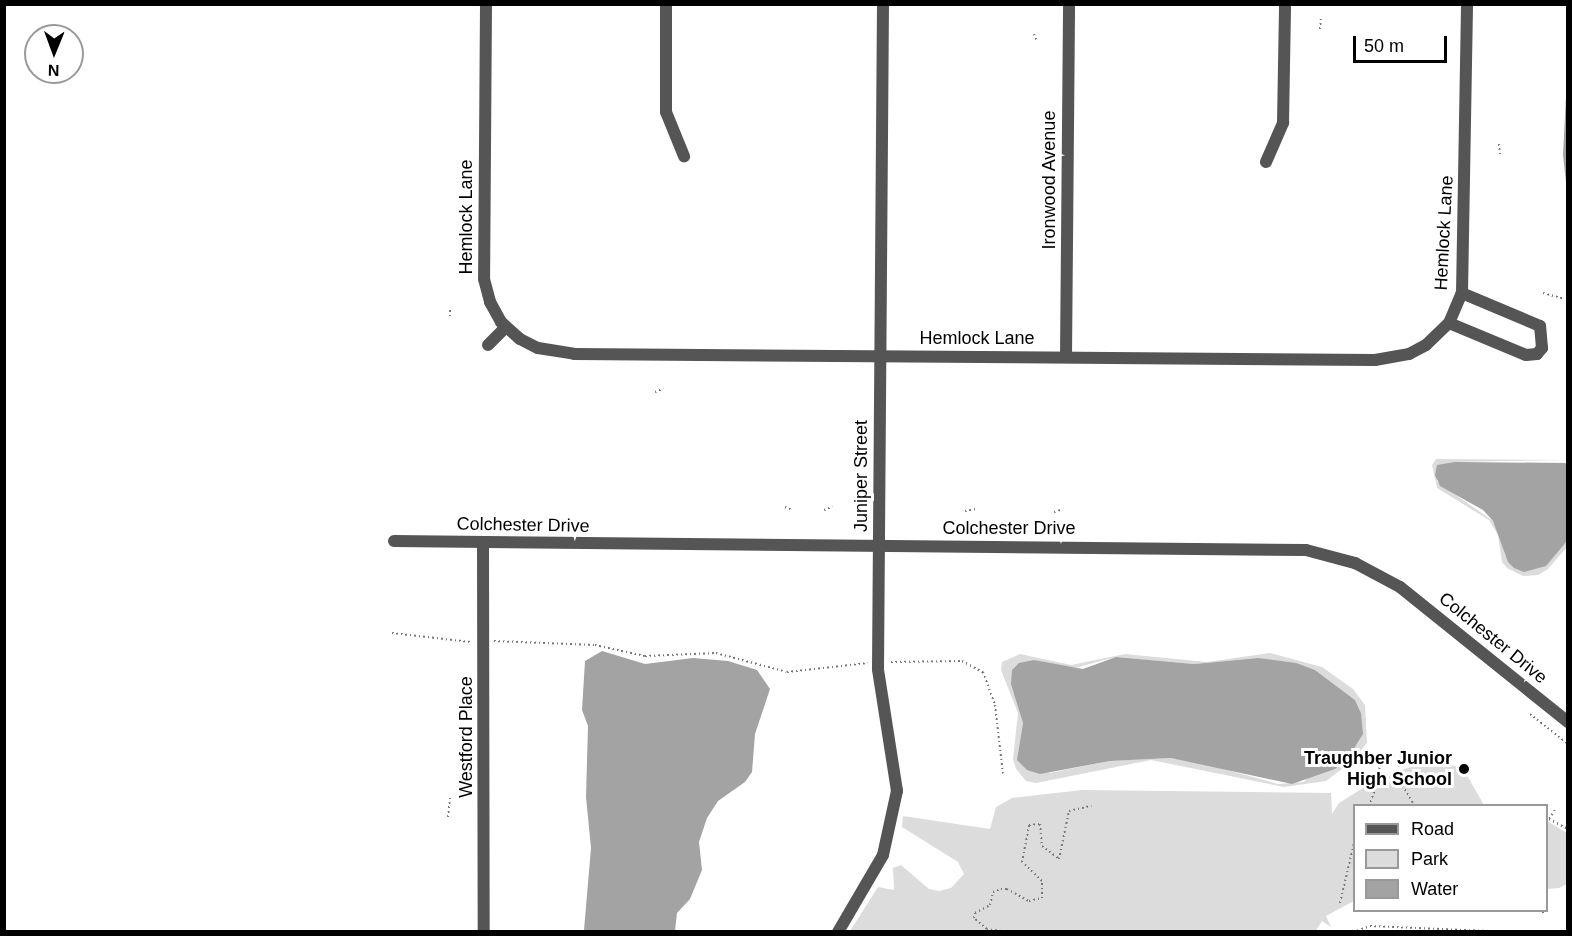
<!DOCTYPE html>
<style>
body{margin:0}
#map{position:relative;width:1572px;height:936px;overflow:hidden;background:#fff;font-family:Helvetica,sans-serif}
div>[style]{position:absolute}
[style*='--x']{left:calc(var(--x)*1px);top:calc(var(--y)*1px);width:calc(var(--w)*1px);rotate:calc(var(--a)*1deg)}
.green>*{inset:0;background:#dcdcdc}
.water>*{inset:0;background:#a3a3a3}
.path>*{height:2px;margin-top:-1px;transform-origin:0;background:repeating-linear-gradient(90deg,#777 0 1.5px,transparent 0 4.5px)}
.minor>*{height:12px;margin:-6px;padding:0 6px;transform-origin:6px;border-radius:6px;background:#555}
.dots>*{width:16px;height:16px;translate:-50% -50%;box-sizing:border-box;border:3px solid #fff;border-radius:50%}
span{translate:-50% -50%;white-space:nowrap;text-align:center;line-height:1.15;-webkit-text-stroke:6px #fff;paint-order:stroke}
.street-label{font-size:18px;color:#000}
.poi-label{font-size:18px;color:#000;font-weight:700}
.right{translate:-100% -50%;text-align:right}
.frame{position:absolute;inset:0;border:6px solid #000;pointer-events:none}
.legend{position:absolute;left:1353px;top:804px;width:195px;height:108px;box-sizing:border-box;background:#fff;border:2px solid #999;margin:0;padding:8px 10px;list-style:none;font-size:18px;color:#000}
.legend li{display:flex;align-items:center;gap:12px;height:30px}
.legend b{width:30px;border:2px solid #999}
.north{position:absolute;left:24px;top:24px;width:60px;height:60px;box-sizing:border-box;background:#fff;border:2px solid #999;border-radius:50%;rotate:181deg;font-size:16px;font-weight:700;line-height:24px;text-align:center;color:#000}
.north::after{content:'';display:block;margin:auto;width:21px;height:27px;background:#000;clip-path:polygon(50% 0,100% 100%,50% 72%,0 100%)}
.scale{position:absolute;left:1353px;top:36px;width:94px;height:27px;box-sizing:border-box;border:3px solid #000;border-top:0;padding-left:8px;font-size:18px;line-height:21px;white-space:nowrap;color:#000;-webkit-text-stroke:4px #fff;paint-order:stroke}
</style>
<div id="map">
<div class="green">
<i style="clip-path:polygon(1436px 459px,1567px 460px,1455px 462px,1436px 481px,1493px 521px,1499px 530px,1505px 555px,1545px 566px,1567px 541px,1567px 547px,1548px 569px,1538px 575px,1523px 576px,1507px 568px,1502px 562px,1498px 535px,1489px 520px,1437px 488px,1432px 465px)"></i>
<i style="clip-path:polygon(evenodd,1270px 653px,1322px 667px,1353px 689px,1365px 705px,1367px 743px,1350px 763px,1326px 781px,1284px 787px,1151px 760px,1036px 783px,1026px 781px,1016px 769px,1013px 759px,1018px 713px,1001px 670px,1002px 662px,1020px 654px,1071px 665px,1125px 654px,1207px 662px,1270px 653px,1116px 657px,1194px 664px,1258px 658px,1315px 670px,1355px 700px,1361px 713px,1304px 782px,1278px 784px,1202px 763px,1171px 758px,1110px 761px,1049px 773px,1021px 736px,1023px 723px,1017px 696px,1034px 660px,1071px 669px,1116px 657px)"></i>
<i style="clip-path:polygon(1439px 760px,1457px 767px,1468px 777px,1484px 805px,1354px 806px,1354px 901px,1326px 916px,1331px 927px,1322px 921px,1315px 932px,850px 931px,878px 887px,894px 890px,893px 868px,901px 865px,929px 889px,939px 891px,951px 888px,964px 874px,958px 862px,902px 827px,903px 816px,990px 829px,996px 807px,1012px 798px,1082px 790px,1331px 793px,1332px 814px,1339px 803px,1363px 788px,1404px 769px)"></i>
<i style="clip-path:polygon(1547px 821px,1567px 833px,1567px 884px,1559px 888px,1547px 889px)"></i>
</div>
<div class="water">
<i style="clip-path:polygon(1567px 77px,1567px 191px,1563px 155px)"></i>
<i style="clip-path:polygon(1455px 462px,1567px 463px,1567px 541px,1546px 566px,1524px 572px,1514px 568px,1508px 562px,1493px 521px,1483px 510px,1440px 486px,1435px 475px,1437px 465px)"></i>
<i style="clip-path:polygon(602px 651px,645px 664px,693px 658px,728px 661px,757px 670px,770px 689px,755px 734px,752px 772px,745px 782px,718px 801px,707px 818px,699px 842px,702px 870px,690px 899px,677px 913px,675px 931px,584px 930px,591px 848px,586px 797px,588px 726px,582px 710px,585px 661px)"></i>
<i style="clip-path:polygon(1116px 657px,1194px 664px,1258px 658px,1296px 663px,1315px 670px,1355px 700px,1361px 713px,1363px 734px,1348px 758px,1335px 769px,1292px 784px,1171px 758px,1110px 761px,1040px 774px,1027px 770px,1017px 760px,1023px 723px,1011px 684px,1012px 670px,1019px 663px,1034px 660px,1083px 669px)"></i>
</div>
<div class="path">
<i style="--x:1320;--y:29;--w:12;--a:-85"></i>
<i style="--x:1034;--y:34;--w:8;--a:67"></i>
<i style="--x:1499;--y:144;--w:12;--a:85"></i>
<i style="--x:1543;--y:293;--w:20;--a:15"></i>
<i style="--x:450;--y:310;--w:8;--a:90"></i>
<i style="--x:655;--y:392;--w:9;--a:-21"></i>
<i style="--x:785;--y:507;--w:8;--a:23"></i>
<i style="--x:824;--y:510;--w:9;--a:-21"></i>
<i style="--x:965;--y:511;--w:11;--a:-10"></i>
<i style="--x:1054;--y:512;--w:7;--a:-16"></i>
<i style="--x:392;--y:633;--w:79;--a:6.6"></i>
<i style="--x:494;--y:641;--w:101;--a:2.3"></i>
<i style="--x:595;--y:645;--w:51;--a:12.4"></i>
<i style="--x:645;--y:656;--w:71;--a:-2.4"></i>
<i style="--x:716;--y:653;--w:73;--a:15"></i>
<i style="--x:787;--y:672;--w:81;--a:-6.4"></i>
<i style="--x:891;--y:662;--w:71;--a:-0.8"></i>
<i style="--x:962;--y:661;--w:24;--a:28"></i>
<i style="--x:983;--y:672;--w:35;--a:70"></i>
<i style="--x:995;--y:705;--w:69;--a:83.4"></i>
<i style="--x:1530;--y:714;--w:48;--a:38.3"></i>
<i style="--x:1369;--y:806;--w:30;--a:-70"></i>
<i style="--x:1379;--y:778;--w:18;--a:-87"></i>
<i style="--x:1380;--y:760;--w:11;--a:-34"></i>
<i style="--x:1389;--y:754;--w:13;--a:32"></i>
<i style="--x:1400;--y:761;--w:17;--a:97"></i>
<i style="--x:1398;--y:778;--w:33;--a:59"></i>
<i style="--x:1555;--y:810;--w:11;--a:124"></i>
<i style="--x:1549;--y:819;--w:21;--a:28"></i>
<i style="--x:448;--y:817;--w:20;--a:-84"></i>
<i style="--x:1340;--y:903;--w:62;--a:-76.9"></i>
<i style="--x:1543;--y:913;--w:3;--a:-90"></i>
<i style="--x:1010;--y:932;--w:23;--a:-173"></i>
<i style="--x:987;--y:929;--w:17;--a:-140"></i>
<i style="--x:974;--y:918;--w:5;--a:-79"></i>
<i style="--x:975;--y:913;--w:17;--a:-28"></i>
<i style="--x:990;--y:905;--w:13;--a:-77"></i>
<i style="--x:993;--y:892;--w:9;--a:-21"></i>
<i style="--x:1001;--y:889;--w:6;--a:0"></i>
<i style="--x:1007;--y:889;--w:25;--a:29"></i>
<i style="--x:1029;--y:901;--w:13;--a:-13"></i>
<i style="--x:1042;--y:898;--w:17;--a:-90"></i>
<i style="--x:1042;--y:881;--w:28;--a:-136"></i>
<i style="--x:1022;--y:862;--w:38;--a:-79"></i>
<i style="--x:1029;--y:825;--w:11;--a:-5"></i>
<i style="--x:1040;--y:824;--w:22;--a:85"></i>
<i style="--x:1042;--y:846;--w:21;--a:37"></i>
<i style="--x:1059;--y:859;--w:49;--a:-78.2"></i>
<i style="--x:1069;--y:811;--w:23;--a:-13"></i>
<i style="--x:1353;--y:932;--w:18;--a:-19"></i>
<i style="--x:1370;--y:926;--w:143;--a:2.4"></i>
</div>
<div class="minor">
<i style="--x:486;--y:4;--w:275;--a:90.4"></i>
<i style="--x:484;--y:279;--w:24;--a:75"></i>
<i style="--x:490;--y:302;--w:23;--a:61"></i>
<i style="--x:501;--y:322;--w:25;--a:42"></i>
<i style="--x:520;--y:339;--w:20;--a:27"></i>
<i style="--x:538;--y:348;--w:36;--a:9"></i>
<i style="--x:574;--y:354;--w:801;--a:0.43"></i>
<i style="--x:1375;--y:360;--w:35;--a:-10"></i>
<i style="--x:1409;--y:354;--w:19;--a:-28"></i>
<i style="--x:1426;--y:345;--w:32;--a:-44"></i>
<i style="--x:1449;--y:323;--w:33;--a:-67"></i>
<i style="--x:1462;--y:293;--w:289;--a:-89"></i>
<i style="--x:666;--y:4;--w:108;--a:90"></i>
<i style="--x:666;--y:112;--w:48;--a:67.8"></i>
<i style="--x:1266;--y:162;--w:43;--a:-66.4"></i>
<i style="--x:1283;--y:123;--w:119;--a:-89"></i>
<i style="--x:1449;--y:323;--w:83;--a:22.6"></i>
<i style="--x:1526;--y:355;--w:11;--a:-5"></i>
<i style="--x:1537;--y:354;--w:8;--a:-50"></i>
<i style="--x:1542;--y:348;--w:22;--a:-95"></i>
<i style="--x:1540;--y:326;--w:85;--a:-157.1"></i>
<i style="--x:488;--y:345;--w:25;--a:-45"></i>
<i style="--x:1066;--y:356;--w:352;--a:-89.5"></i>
<i style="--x:394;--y:541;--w:912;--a:0.57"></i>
<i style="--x:1306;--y:550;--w:51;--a:14.9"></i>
<i style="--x:1355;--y:563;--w:51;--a:28.1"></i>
<i style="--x:1400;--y:587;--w:216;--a:38.8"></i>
<i style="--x:483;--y:542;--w:390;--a:89.9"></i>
<i style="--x:838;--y:932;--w:89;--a:-59.7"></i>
<i style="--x:883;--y:855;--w:66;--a:-77.7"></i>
<i style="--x:897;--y:791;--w:123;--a:-98.9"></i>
<i style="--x:878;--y:669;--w:665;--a:-89.57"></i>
</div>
<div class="dots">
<i style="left:1464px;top:769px;background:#000"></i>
</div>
<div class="street-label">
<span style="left:1049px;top:180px;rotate:-90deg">Ironwood Avenue</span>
<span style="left:466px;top:217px;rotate:-90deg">Hemlock Lane</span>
<span style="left:1444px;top:233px;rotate:-87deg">Hemlock Lane</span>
<span style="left:977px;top:338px">Hemlock Lane</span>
<span style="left:861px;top:476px;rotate:-90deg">Juniper Street</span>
<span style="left:523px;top:525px;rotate:1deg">Colchester Drive</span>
<span style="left:1009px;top:528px">Colchester Drive</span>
<span style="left:1493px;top:638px;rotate:39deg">Colchester Drive</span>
<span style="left:466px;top:737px;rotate:-90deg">Westford Place</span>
</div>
<div class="poi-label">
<span class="right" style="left:1452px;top:769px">Traughber Junior<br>High School</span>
</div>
<div class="frame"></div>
<ul class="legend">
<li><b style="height:8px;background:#555"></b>Road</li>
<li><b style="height:16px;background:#dcdcdc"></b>Park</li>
<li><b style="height:16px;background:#a3a3a3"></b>Water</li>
</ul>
<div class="north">N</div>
<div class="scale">50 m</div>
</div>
